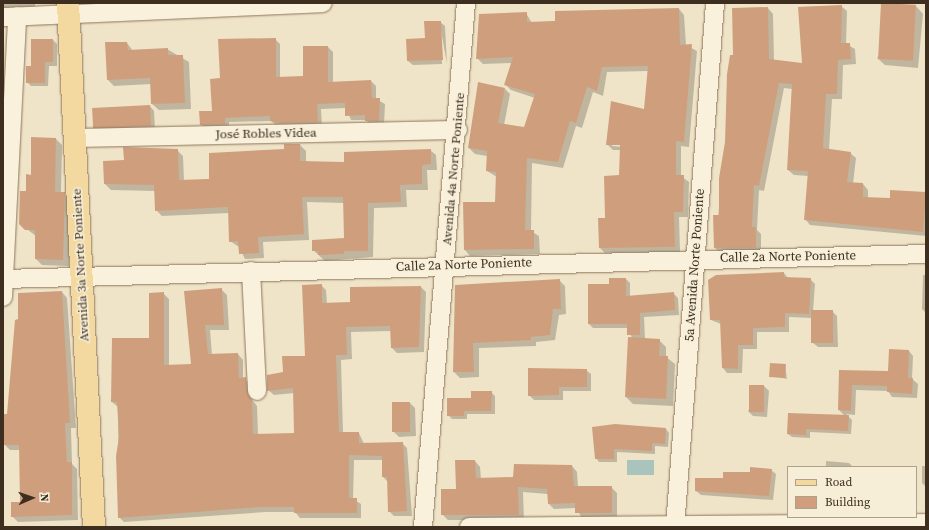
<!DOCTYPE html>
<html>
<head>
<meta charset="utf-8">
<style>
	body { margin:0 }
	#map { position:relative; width:929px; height:530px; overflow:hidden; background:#f0e4c8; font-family:"Source Serif 4",serif }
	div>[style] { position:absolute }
	.water>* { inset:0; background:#a9c4bc; transform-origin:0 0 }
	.shadow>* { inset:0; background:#0003; transform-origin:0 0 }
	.building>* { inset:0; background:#cf9f7d; transform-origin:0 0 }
	.roads { filter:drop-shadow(0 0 1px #8d765c) drop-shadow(0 0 1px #8d765c) }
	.minor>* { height:18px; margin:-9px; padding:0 9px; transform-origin:9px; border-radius:9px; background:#faf1dc }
	.major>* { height:22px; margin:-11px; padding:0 11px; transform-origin:11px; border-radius:11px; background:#f3d9a0 }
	span { translate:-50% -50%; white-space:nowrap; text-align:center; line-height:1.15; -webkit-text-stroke:3px #f7eed8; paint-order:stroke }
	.street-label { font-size:13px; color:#3d2e20 }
	.frame { position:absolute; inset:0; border:4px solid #3d2e20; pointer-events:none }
	.legend { position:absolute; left:787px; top:466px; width:130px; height:52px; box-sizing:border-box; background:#f7eed8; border:1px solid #ada18e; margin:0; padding:5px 7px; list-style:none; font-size:12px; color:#3d2e20 }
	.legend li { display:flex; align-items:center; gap:8px; height:20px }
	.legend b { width:20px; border:1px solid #ada18e }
	.north { position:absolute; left:12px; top:478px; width:40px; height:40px; -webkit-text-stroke:3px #f7eed8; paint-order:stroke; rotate:88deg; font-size:11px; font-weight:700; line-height:16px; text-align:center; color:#3d2e20 }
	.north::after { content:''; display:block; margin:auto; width:14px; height:18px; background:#3d2e20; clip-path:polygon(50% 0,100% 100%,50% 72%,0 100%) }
</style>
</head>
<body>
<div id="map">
	<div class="water">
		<i style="left:627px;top:460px;width:27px;height:15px"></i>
	</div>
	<div class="shadow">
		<i style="left:3px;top:3px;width:32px;height:7px"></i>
		<i style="clip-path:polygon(94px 3px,120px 3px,96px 5px)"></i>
		<i style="clip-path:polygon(841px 6px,847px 11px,846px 44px,855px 49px,856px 64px,843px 65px,842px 99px,832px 99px,829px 150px,850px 153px,856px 158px,853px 184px,863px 184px,868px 190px,868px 198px,891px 199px,891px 191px,926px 193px,926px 236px,810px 225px,805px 219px,809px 176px,794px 175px,788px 170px,792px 89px,784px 88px,764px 191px,759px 190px,757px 230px,761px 234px,761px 253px,720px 253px,715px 248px,734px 56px,768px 8px,773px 14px,774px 61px,803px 65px,799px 7px)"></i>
		<i style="clip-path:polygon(916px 6px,923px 14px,918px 68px,885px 65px,877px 58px)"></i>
		<i style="clip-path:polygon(evenodd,679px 9px,684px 15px,686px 45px,697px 51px,689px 147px,681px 146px,681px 176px,689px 182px,688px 217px,679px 217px,680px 252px,605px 253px,600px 248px,620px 176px,621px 150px,613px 150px,607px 144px,645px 110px,648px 71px,607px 72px,603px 96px,593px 92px,582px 128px,576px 126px,563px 168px,532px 163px,531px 231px,539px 236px,540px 254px,470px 256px,465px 250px,464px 203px,496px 203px,497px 177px,487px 171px,487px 156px,475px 154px,469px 148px,505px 89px,510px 94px,504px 125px,525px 129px,535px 98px,511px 90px,506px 85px,512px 63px,483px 64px,477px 58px,526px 13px,532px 23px,679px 9px,612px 144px,625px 145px,625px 147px,612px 146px,612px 144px)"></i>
		<i style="clip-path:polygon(440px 22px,445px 26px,447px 64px,440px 25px,442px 64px,413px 65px,408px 61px)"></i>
		<i style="clip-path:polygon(275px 39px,280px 44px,280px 77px,304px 77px,304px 47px,328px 47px,333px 52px,333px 83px,371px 81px,376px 86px,376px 99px,385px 104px,384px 125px,371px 126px,366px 120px,351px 120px,346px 108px,321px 109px,322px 127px,276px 125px,271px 121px,229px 122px,229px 129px,205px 129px,201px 124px,213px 112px,221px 79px)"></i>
		<i style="clip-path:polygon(53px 40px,57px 44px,57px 66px,49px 66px,48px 86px,31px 86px,27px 82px,32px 67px)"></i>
		<i style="clip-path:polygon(127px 43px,133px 51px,167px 49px,189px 62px,191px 109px,159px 110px,152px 104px,152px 84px,114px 86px,108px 80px)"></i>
		<i style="left:3px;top:46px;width:1px;height:36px;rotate:45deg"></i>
		<i style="clip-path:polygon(150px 106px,154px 111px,155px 130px,99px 131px,94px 127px)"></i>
		<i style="clip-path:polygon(56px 139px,62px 145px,61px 193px,71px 200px,69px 266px,42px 265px,36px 259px,36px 236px,20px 224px,32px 176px)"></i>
		<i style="clip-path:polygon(300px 145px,306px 151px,306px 162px,344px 163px,430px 150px,436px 155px,437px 170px,427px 170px,428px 190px,406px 190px,407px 207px,374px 208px,373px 257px,325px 261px,313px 250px,345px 239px,344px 203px,307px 202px,309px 240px,263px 242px,264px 258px,245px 259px,239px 247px,230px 241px,229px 213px,162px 216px,156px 210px,155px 191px,111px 190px,105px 184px,125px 161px,177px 150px,183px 156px,184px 181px,210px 179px)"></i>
		<i style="clip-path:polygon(784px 273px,788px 278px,810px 279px,815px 284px,813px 311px,832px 311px,837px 316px,838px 347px,818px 347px,813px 343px,813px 318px,789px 317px,789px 332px,757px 332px,757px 349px,743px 349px,742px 373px,727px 373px,723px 368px,721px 324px,711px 320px)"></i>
		<i style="clip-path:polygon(923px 275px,926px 275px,926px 313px,922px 309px)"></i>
		<i style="clip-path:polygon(626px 279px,630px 283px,630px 297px,674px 294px,678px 298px,679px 315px,644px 317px,645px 339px,659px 340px,666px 347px,666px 357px,675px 364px,673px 406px,633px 404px,626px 397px,632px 338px,628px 328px,593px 328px,589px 324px,610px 285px)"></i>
		<i style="clip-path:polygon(559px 280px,565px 286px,566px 314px,559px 315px,555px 340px,536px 342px,536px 346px,479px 348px,479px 377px,460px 378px,454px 372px,456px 286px)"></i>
		<i style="clip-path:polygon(321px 285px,326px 290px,327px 304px,351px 303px,421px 287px,426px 292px,424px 352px,397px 353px,392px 348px,391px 331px,351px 332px,352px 359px,341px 360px,343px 433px,359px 433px,364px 444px,402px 443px,407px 448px,412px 516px,394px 516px,389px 511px,388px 482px,383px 477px,383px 460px,354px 460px,353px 499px,361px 504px,361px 518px,300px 518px,295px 512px,266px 512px,124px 522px,119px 517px,118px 407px,112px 402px,150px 339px,163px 293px,169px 299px,169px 366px,192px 365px,185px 292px,222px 290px,227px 295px,229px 330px,210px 330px,212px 355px,238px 354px,243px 360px,243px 379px,251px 384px,251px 398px,257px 406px,258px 434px,295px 434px,294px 393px,274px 395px,268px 390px,306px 357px)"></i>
		<i style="clip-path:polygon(62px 292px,67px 298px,76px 428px,71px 428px,72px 464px,77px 469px,78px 520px,18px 522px,12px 516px,21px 503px,20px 450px,10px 450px,5px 445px,8px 415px)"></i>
		<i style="clip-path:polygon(909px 351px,913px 356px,912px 379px,918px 384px,917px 398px,892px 397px,888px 391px,856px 390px,855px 415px,846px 414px,852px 420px,851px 434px,810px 432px,810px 438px,792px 437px,788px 434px,845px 416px,839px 410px,840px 371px,889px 372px)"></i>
		<i style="clip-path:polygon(785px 365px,787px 379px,771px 376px)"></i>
		<i style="clip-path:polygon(586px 370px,591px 374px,591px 391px,563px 391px,563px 400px,534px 400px,529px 395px)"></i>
		<i style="clip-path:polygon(764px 386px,769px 391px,767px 417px,753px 416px,748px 411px)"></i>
		<i style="clip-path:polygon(491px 392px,495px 396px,495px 414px,467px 414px,467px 419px,452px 419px,448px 415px,472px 399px)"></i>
		<i style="clip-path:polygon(394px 403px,410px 403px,415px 408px,416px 436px,399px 437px,394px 432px)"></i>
		<i style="clip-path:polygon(594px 428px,666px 429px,669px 433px,668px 447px,655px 446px,655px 454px,617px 452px,617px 462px,599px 462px,596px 458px)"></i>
		<i style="clip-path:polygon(475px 461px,480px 467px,481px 479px,514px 478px,572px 466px,577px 472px,578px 487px,611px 487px,617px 493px,617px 518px,582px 518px,576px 508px,554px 509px,549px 504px,548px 494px,523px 492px,524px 520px,448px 520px,442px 514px)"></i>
		<i style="clip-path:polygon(826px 461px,849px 463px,853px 467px,826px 467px)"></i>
		<i style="clip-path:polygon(922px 466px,926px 466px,926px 487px,922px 483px)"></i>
		<i style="clip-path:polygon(771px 470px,776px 474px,773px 500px,701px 495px,696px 491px,724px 479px)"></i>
	</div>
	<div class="building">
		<i style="left:881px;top:3px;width:35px;height:56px;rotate:3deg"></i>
		<i style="clip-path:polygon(842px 5px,841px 43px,850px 43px,851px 59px,838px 60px,837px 94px,826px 94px,823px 148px,851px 152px,847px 182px,863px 183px,863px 197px,890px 198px,890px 190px,926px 192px,923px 232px,804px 220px,808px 171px,787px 170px,792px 84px,779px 83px,759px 186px,754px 185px,752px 227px,756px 227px,756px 248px,714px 248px,713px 215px,719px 215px,719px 178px,725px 142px,727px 74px,730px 55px,733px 55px,732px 8px,768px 7px,769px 59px,802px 63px,798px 7px)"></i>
		<i style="clip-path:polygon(679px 8px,680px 45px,692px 44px,684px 142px,676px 141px,676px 175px,684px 175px,683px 212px,674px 212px,675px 247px,599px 248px,598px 218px,605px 218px,604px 176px,619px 175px,620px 145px,606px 145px,611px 101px,644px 109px,648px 66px,602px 67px,597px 91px,587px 87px,576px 123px,570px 121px,558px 162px,527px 158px,525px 230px,534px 230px,534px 249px,464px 250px,463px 202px,495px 202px,496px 172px,486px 171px,487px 151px,468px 148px,478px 82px,505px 88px,498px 123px,524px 127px,535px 94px,504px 85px,513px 57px,476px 59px,479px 14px,527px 12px,527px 22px,555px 21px,555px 11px)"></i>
		<i style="clip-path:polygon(424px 21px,441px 21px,443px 60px,407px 61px,406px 39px,425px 38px)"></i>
		<i style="clip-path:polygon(276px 38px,276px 77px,303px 76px,303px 46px,328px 46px,328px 82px,371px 80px,372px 98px,380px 98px,379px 121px,365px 121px,365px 115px,345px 116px,345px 103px,317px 104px,318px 122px,283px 123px,270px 121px,270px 116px,225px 118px,225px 124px,200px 125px,199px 111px,212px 111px,210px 79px,220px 78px,218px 39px)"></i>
		<i style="clip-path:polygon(31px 39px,53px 39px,53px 62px,45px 62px,45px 83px,26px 83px,26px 66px,31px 66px)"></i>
		<i style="clip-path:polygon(105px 42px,127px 42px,128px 50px,168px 48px,168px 55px,183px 55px,185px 103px,151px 104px,150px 78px,107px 80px)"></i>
		<i style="left:150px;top:105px;width:21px;height:58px;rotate:87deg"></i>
		<i style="clip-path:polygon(31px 137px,56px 138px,55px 192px,65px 192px,63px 260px,35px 259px,35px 230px,25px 230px,19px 224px,20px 191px,26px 191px,26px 174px,31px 175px)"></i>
		<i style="clip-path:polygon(284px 144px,300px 144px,300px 161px,344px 162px,344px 152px,431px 149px,431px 164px,422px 165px,422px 184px,400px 185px,401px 202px,368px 203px,368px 251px,344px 251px,344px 254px,318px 255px,318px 251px,312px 251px,312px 240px,344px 238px,343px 197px,302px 197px,304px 234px,258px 237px,259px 253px,239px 254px,238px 241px,229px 242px,228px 207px,155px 211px,154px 185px,104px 184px,103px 161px,124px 160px,123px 147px,178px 149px,179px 180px,209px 179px,209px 153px,284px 149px)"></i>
		<i style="clip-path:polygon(784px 272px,784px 277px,811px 278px,809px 314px,785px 313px,785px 327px,753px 328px,753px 345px,738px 345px,738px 369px,722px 368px,720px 320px,710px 320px,708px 280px,716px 275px)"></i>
		<i style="clip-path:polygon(609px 278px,626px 278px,626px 296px,674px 292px,675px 310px,640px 313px,640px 335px,627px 335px,627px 324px,588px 324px,588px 284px,609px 284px)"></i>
		<i style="clip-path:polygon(560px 279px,561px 309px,553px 309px,550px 335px,531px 337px,531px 340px,473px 343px,474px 372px,453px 372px,455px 285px)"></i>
		<i style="clip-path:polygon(322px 284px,322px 303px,350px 302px,350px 287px,421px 286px,419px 347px,391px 348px,390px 326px,346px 327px,347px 355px,336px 355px,339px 432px,359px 432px,359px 443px,403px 442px,407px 511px,388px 512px,387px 477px,382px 477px,382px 456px,349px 455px,349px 498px,357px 498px,357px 513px,294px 513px,294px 507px,260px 507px,118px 518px,116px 456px,119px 437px,117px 402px,111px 402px,112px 338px,149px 338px,149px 293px,164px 292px,164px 365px,191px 364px,184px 291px,222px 288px,224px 325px,205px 325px,208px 354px,238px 353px,239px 378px,246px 377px,247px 392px,252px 400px,253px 434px,294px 433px,293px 388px,267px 391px,267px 375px,283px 372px,282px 356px,305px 356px,302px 285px)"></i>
		<i style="clip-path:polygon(62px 291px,70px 423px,65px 423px,67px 462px,72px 462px,72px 515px,11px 517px,11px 502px,20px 502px,19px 445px,4px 445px,4px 414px,7px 414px,15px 320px,18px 319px,18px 293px)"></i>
		<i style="left:811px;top:310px;width:22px;height:33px"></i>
		<i style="clip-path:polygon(628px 337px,660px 339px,659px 356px,668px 356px,666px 399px,625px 397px)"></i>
		<i style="clip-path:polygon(889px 349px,909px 350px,908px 378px,913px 378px,912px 394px,887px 392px,887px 386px,852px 385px,851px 411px,838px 410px,839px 370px,888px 371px)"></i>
		<i style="left:770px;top:363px;width:16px;height:14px;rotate:4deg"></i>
		<i style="clip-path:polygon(528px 368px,587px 369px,587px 387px,559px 387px,559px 395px,528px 396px)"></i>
		<i style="left:749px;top:385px;width:15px;height:27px"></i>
		<i style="clip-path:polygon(471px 391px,492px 391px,491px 411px,464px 411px,464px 416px,447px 416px,447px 398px,471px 398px)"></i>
		<i style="left:392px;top:402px;width:18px;height:30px"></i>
		<i style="clip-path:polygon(788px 413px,849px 415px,848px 431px,806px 429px,806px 435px,787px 434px)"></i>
		<i style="clip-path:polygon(615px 424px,666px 428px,665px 444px,652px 443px,652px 451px,614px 449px,614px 459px,595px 459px,592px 427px)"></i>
		<i style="clip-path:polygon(455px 460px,475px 460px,476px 478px,513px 477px,514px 464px,572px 465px,574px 486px,612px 486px,612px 513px,575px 513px,575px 503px,548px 504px,547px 489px,518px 487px,519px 515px,441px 515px,441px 489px,456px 489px)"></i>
		<i style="clip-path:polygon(750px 467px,772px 469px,769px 496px,695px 491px,695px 478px,723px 478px,723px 472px,750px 472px)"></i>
	</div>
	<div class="roads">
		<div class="minor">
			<i style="left:3px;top:17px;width:320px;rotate:-2.5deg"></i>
			<i style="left:74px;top:138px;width:384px;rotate:-1.2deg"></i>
			<i style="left:251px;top:271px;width:120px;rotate:87.1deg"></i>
			<i style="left:3px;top:279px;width:923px;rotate:-1.55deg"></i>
			<i style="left:3px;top:297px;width:281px;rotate:-87.1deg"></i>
			<i style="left:423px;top:527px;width:526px;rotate:-85.31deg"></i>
			<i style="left:469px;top:527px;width:457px;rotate:-0.5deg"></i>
			<i style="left:675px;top:527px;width:526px;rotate:-85.63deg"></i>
		</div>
		<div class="major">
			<i style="left:68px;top:3px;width:525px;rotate:87.16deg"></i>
		</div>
	</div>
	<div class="street-label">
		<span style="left:266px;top:134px;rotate:-1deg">José Robles Videa</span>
		<span style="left:454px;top:169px;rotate:-85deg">Avenida 4a Norte Poniente</span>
		<span style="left:788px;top:257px;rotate:-1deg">Calle 2a Norte Poniente</span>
		<span style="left:81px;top:265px;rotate:-93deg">Avenida 3a Norte Poniente</span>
		<span style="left:464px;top:265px;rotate:-2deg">Calle 2a Norte Poniente</span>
		<span style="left:695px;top:265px;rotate:-86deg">5a Avenida Norte Poniente</span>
	</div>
	<div class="frame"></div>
	<ul class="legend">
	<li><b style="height:5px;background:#f3d9a0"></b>Road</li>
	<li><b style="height:11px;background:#cf9f7d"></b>Building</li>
	</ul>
	<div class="north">N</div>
</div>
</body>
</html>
